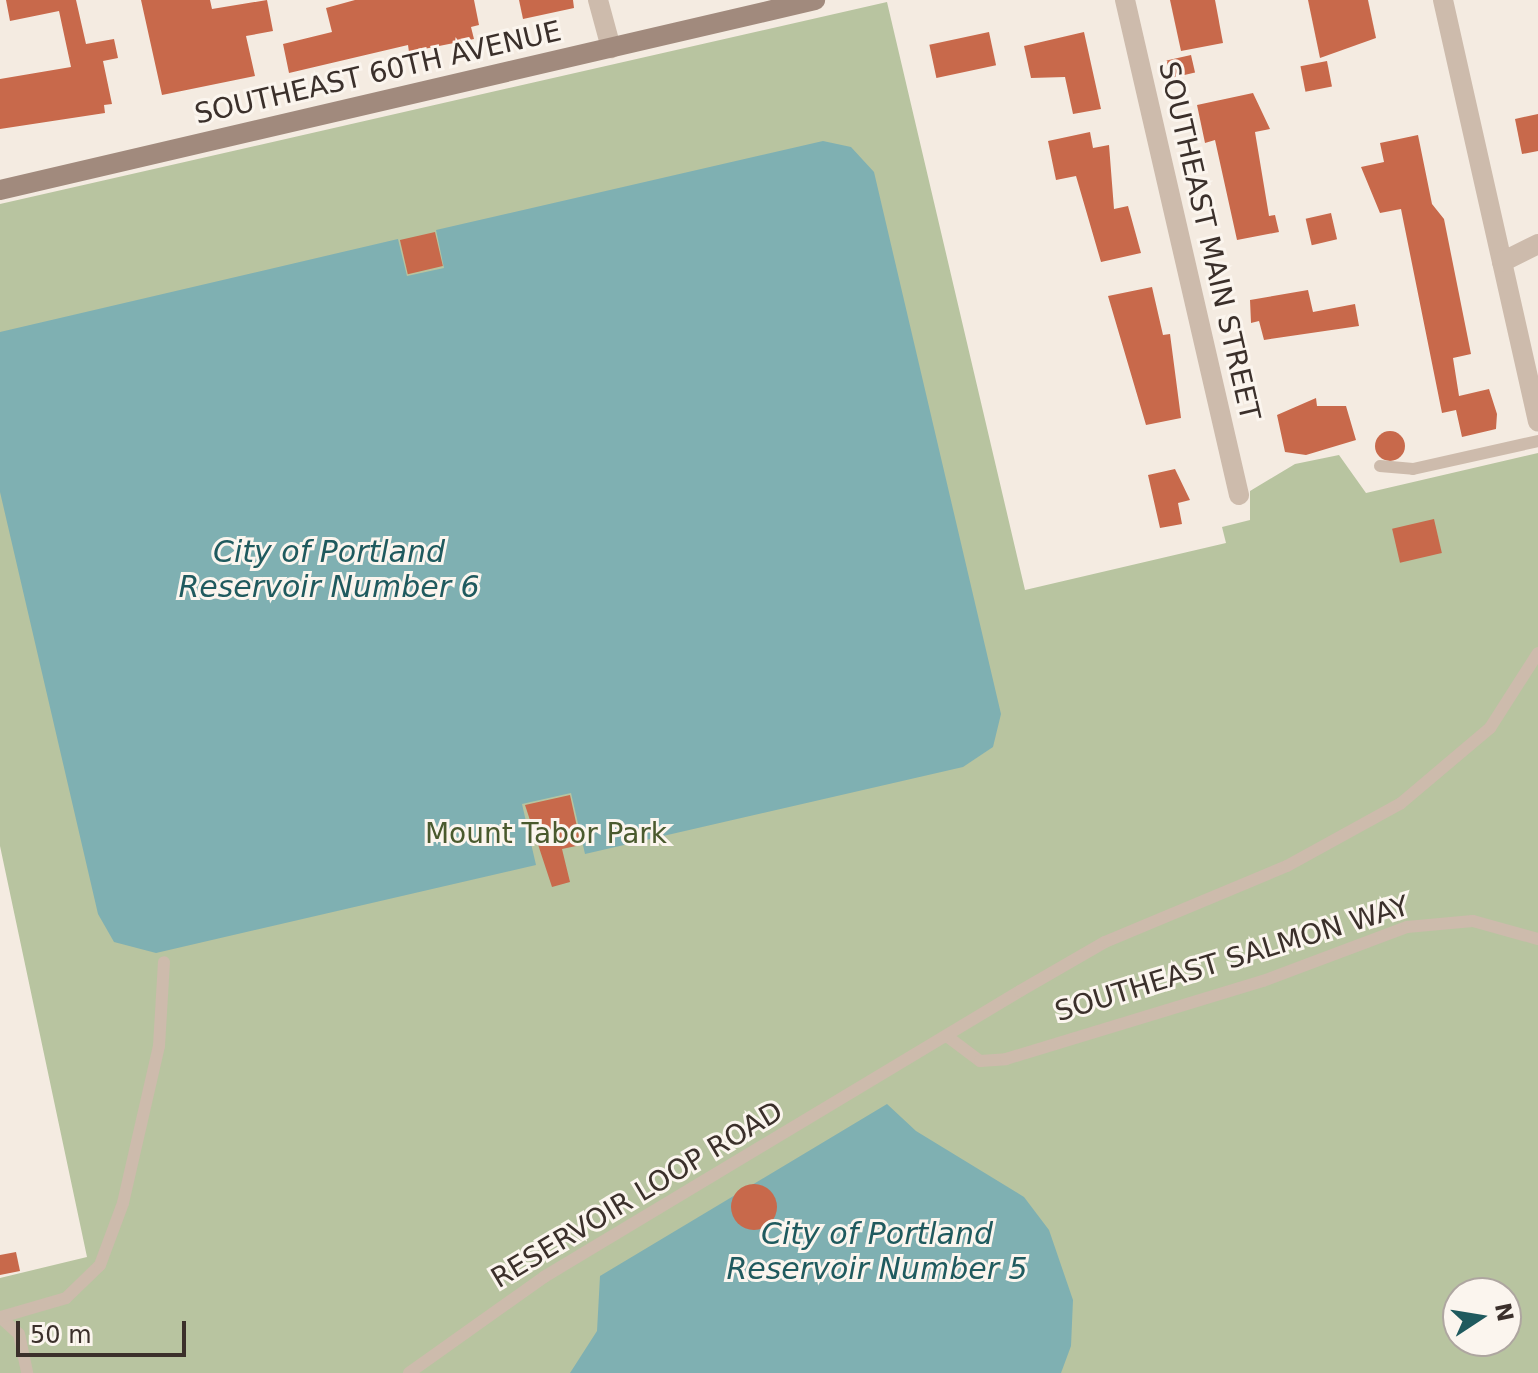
<!DOCTYPE html>
<html>
<head>
<meta charset="utf-8">
<style>
	body { margin:0 }
	#map { position:relative; width:1538px; height:1373px; overflow:hidden; background:#f4ebe1; font-family:"DejaVu Sans",sans-serif }
	div>[style] { position:absolute }
	.green>* { inset:0; background:#b8c4a0 }
	.water>* { inset:0; background:#7fb0b2 }
	.building>* { inset:0; background:#c8694b; transform-origin:0 0 }
	.round { border-radius:50% }
	.lane>* { height:12px; margin:-6px; padding:0 6px; transform-origin:6px; border-radius:6px; background:#cdbbac }
	.street>* { height:20px; margin:-10px; padding:0 10px; transform-origin:10px; border-radius:10px; background:#cdbbac }
	.secondary>* { height:20px; margin:-10px; padding:0 10px; transform-origin:10px; border-radius:10px; background:#a18a7d }
	span { translate:-50% -50%; white-space:nowrap; text-align:center; line-height:1.15; -webkit-text-stroke:6px #fbf5ee; paint-order:stroke }
	.street-label { font-size:28px; color:#3b302b }
	.park-label { font-size:28px; color:#4a5a2e }
	.water-label { font-size:30px; color:#1f5a5e; font-style:italic }
	.north { position:absolute; left:1442px; top:1277px; width:80px; height:80px; box-sizing:border-box; background:#fbf5ee; border:2px solid #aea6a0; border-radius:50%; rotate:78deg; font-size:22px; font-weight:700; line-height:32px; text-align:center; color:#3b302b }
	.north::after { content:''; display:block; margin:auto; width:28px; height:36px; background:#1f5a5e; clip-path:polygon(50% 0,100% 100%,50% 72%,0 100%) }
	.scale { position:absolute; left:16px; top:1321px; width:170px; height:36px; box-sizing:border-box; border:4px solid #3b302b; border-top:0; padding-left:10px; font-size:24px; line-height:28px; white-space:nowrap; color:#3b302b; -webkit-text-stroke:6px #fbf5ee; paint-order:stroke }
</style>
</head>
<body>
<div id="map">
	<div class="green">
		<i style="clip-path:polygon(evenodd,887px 2px,1025px 590px,1226px 543px,1222px 527px,1250px 520px,1250px 491px,1295px 464px,1339px 455px,1366px 493px,1538px 453px,1538px 1373px,0 1373px,0 1278px,87px 1257px,0 846px,0 204px,887px 2px,1458px 1293px,1506px 1293px,1506px 1341px,1458px 1341px,1458px 1293px)"></i>
	</div>
	<div class="water">
		<i style="clip-path:polygon(823px 141px,851px 147px,874px 172px,1001px 714px,993px 747px,963px 767px,585px 854px,571px 793px,522px 804px,536px 865px,156px 953px,114px 942px,98px 914px,0 492px,0 332px,398px 239px,407px 276px,444px 268px,436px 230px)"></i>
		<i style="clip-path:polygon(887px 1104px,916px 1131px,1024px 1197px,1049px 1230px,1073px 1300px,1071px 1346px,1061px 1373px,570px 1373px,597px 1331px,600px 1276px)"></i>
	</div>
	<div class="building">
		<i style="clip-path:polygon(6px 0,76px 0,86px 44px,114px 39px,118px 58px,103px 61px,112px 104px,104px 105px,105px 113px,0 129px,0 79px,71px 67px,59px 11px,10px 21px)"></i>
		<i style="clip-path:polygon(141px 0,210px 0,212px 9px,267px 0,273px 31px,246px 36px,255px 76px,162px 95px)"></i>
		<i style="clip-path:polygon(355px 0,474px 0,479px 25px,471px 27px,474px 39px,409px 52px,408px 45px,289px 73px,283px 44px,332px 32px,326px 8px)"></i>
		<i style="clip-path:polygon(519px 0,573px 0,574px 8px,523px 19px)"></i>
		<i style="clip-path:polygon(1170px 0,1215px 0,1223px 43px,1181px 51px)"></i>
		<i style="clip-path:polygon(1308px 0,1368px 0,1376px 38px,1320px 58px)"></i>
		<i style="left:989px;top:32px;width:34px;height:61px;rotate:78deg"></i>
		<i style="clip-path:polygon(1084px 32px,1101px 109px,1073px 114px,1065px 77px,1031px 78px,1024px 46px)"></i>
		<i style="left:1191px;top:55px;width:18px;height:25px;rotate:77deg"></i>
		<i style="left:1327px;top:61px;width:26px;height:27px;rotate:79deg"></i>
		<i style="clip-path:polygon(1253px 93px,1270px 129px,1255px 132px,1269px 216px,1275px 215px,1279px 232px,1237px 240px,1215px 140px,1205px 143px,1197px 105px)"></i>
		<i style="clip-path:polygon(1538px 114px,1538px 151px,1522px 154px,1515px 119px)"></i>
		<i style="clip-path:polygon(1090px 132px,1093px 148px,1109px 145px,1114px 209px,1128px 206px,1141px 253px,1101px 262px,1076px 176px,1056px 180px,1048px 141px)"></i>
		<i style="clip-path:polygon(1418px 135px,1432px 204px,1444px 219px,1471px 354px,1453px 358px,1459px 396px,1489px 389px,1497px 414px,1496px 429px,1462px 437px,1456px 410px,1442px 413px,1401px 209px,1380px 213px,1361px 167px,1384px 162px,1380px 143px)"></i>
		<i style="left:1331px;top:213px;width:27px;height:26px;rotate:77deg"></i>
		<i style="left:435px;top:232px;width:35px;height:36px;rotate:77deg"></i>
		<i style="clip-path:polygon(1152px 287px,1163px 335px,1170px 334px,1181px 418px,1146px 425px,1108px 296px)"></i>
		<i style="clip-path:polygon(1308px 290px,1313px 312px,1355px 304px,1359px 326px,1264px 340px,1259px 321px,1251px 323px,1250px 300px)"></i>
		<i style="clip-path:polygon(1316px 398px,1317px 406px,1346px 406px,1356px 440px,1306px 455px,1285px 452px,1277px 415px)"></i>
		<i class="round" style="left:1375px;top:431px;width:30px;height:30px"></i>
		<i style="clip-path:polygon(1175px 469px,1190px 500px,1178px 503px,1182px 524px,1160px 528px,1148px 475px)"></i>
		<i style="left:1434px;top:519px;width:35px;height:43px;rotate:77deg"></i>
		<i style="clip-path:polygon(570px 795px,581px 845px,562px 849px,570px 882px,552px 887px,525px 805px)"></i>
		<i class="round" style="left:731px;top:1184px;width:46px;height:46px"></i>
		<i style="clip-path:polygon(16px 1252px,20px 1271px,0 1275px,0 1255px)"></i>
	</div>
	<div class="lane">
		<i style="left:1380px;top:466px;width:33px;rotate:5deg"></i>
		<i style="left:1413px;top:469px;width:128px;rotate:-12.6deg"></i>
		<i style="left:948px;top:1037px;width:40px;rotate:37deg"></i>
		<i style="left:980px;top:1061px;width:26px;rotate:-4deg"></i>
		<i style="left:1006px;top:1059px;width:269px;rotate:-16.9deg"></i>
		<i style="left:1263px;top:981px;width:154px;rotate:-20.6deg"></i>
		<i style="left:1407px;top:927px;width:66px;rotate:-5.2deg"></i>
		<i style="left:1473px;top:921px;width:67px;rotate:15.5deg"></i>
		<i style="left:0;top:1317px;width:25px;rotate:42deg"></i>
		<i style="left:19px;top:1334px;width:40px;rotate:78deg"></i>
		<i style="left:1px;top:1317px;width:68px;rotate:-16.3deg"></i>
		<i style="left:66px;top:1298px;width:47px;rotate:-44.1deg"></i>
		<i style="left:100px;top:1265px;width:66px;rotate:-69.6deg"></i>
		<i style="left:123px;top:1203px;width:161px;rotate:-77.1deg"></i>
		<i style="left:159px;top:1046px;width:84px;rotate:-86.6deg"></i>
		<i style="left:409px;top:1373px;width:166px;rotate:-35.4deg"></i>
		<i style="left:544px;top:1277px;width:555px;rotate:-31deg"></i>
		<i style="left:1020px;top:991px;width:98px;rotate:-30deg"></i>
		<i style="left:1105px;top:942px;width:197px;rotate:-22.7deg"></i>
		<i style="left:1287px;top:866px;width:129px;rotate:-28.8deg"></i>
		<i style="left:1400px;top:804px;width:118px;rotate:-40.2deg"></i>
		<i style="left:1490px;top:728px;width:89px;rotate:-57.4deg"></i>
	</div>
	<div class="street">
		<i style="left:598px;top:0;width:50px;rotate:74.8deg"></i>
		<i style="left:1125px;top:0;width:508px;rotate:77.03deg"></i>
		<i style="left:1443px;top:0;width:432px;rotate:77.3deg"></i>
		<i style="left:1502px;top:262px;width:40px;rotate:-26.6deg"></i>
	</div>
	<div class="secondary">
		<i style="left:0;top:190px;width:837px;rotate:-13.12deg"></i>
	</div>
	<div class="street-label">
		<span style="left:378px;top:73px;rotate:-13deg">SOUTHEAST 60TH AVENUE</span>
		<span style="left:1209px;top:241px;rotate:77deg">SOUTHEAST MAIN STREET</span>
		<span style="left:1232px;top:959px;rotate:-17deg">SOUTHEAST SALMON WAY</span>
		<span style="left:637px;top:1195px;rotate:-31deg">RESERVOIR LOOP ROAD</span>
	</div>
	<div class="park-label">
		<span style="left:546px;top:834px">Mount Tabor Park</span>
	</div>
	<div class="water-label">
		<span style="left:329px;top:569px">City of Portland<br>Reservoir Number 6</span>
		<span style="left:877px;top:1251px">City of Portland<br>Reservoir Number 5</span>
	</div>
	<div class="north">N</div>
	<div class="scale">50 m</div>
</div>
</body>
</html>
